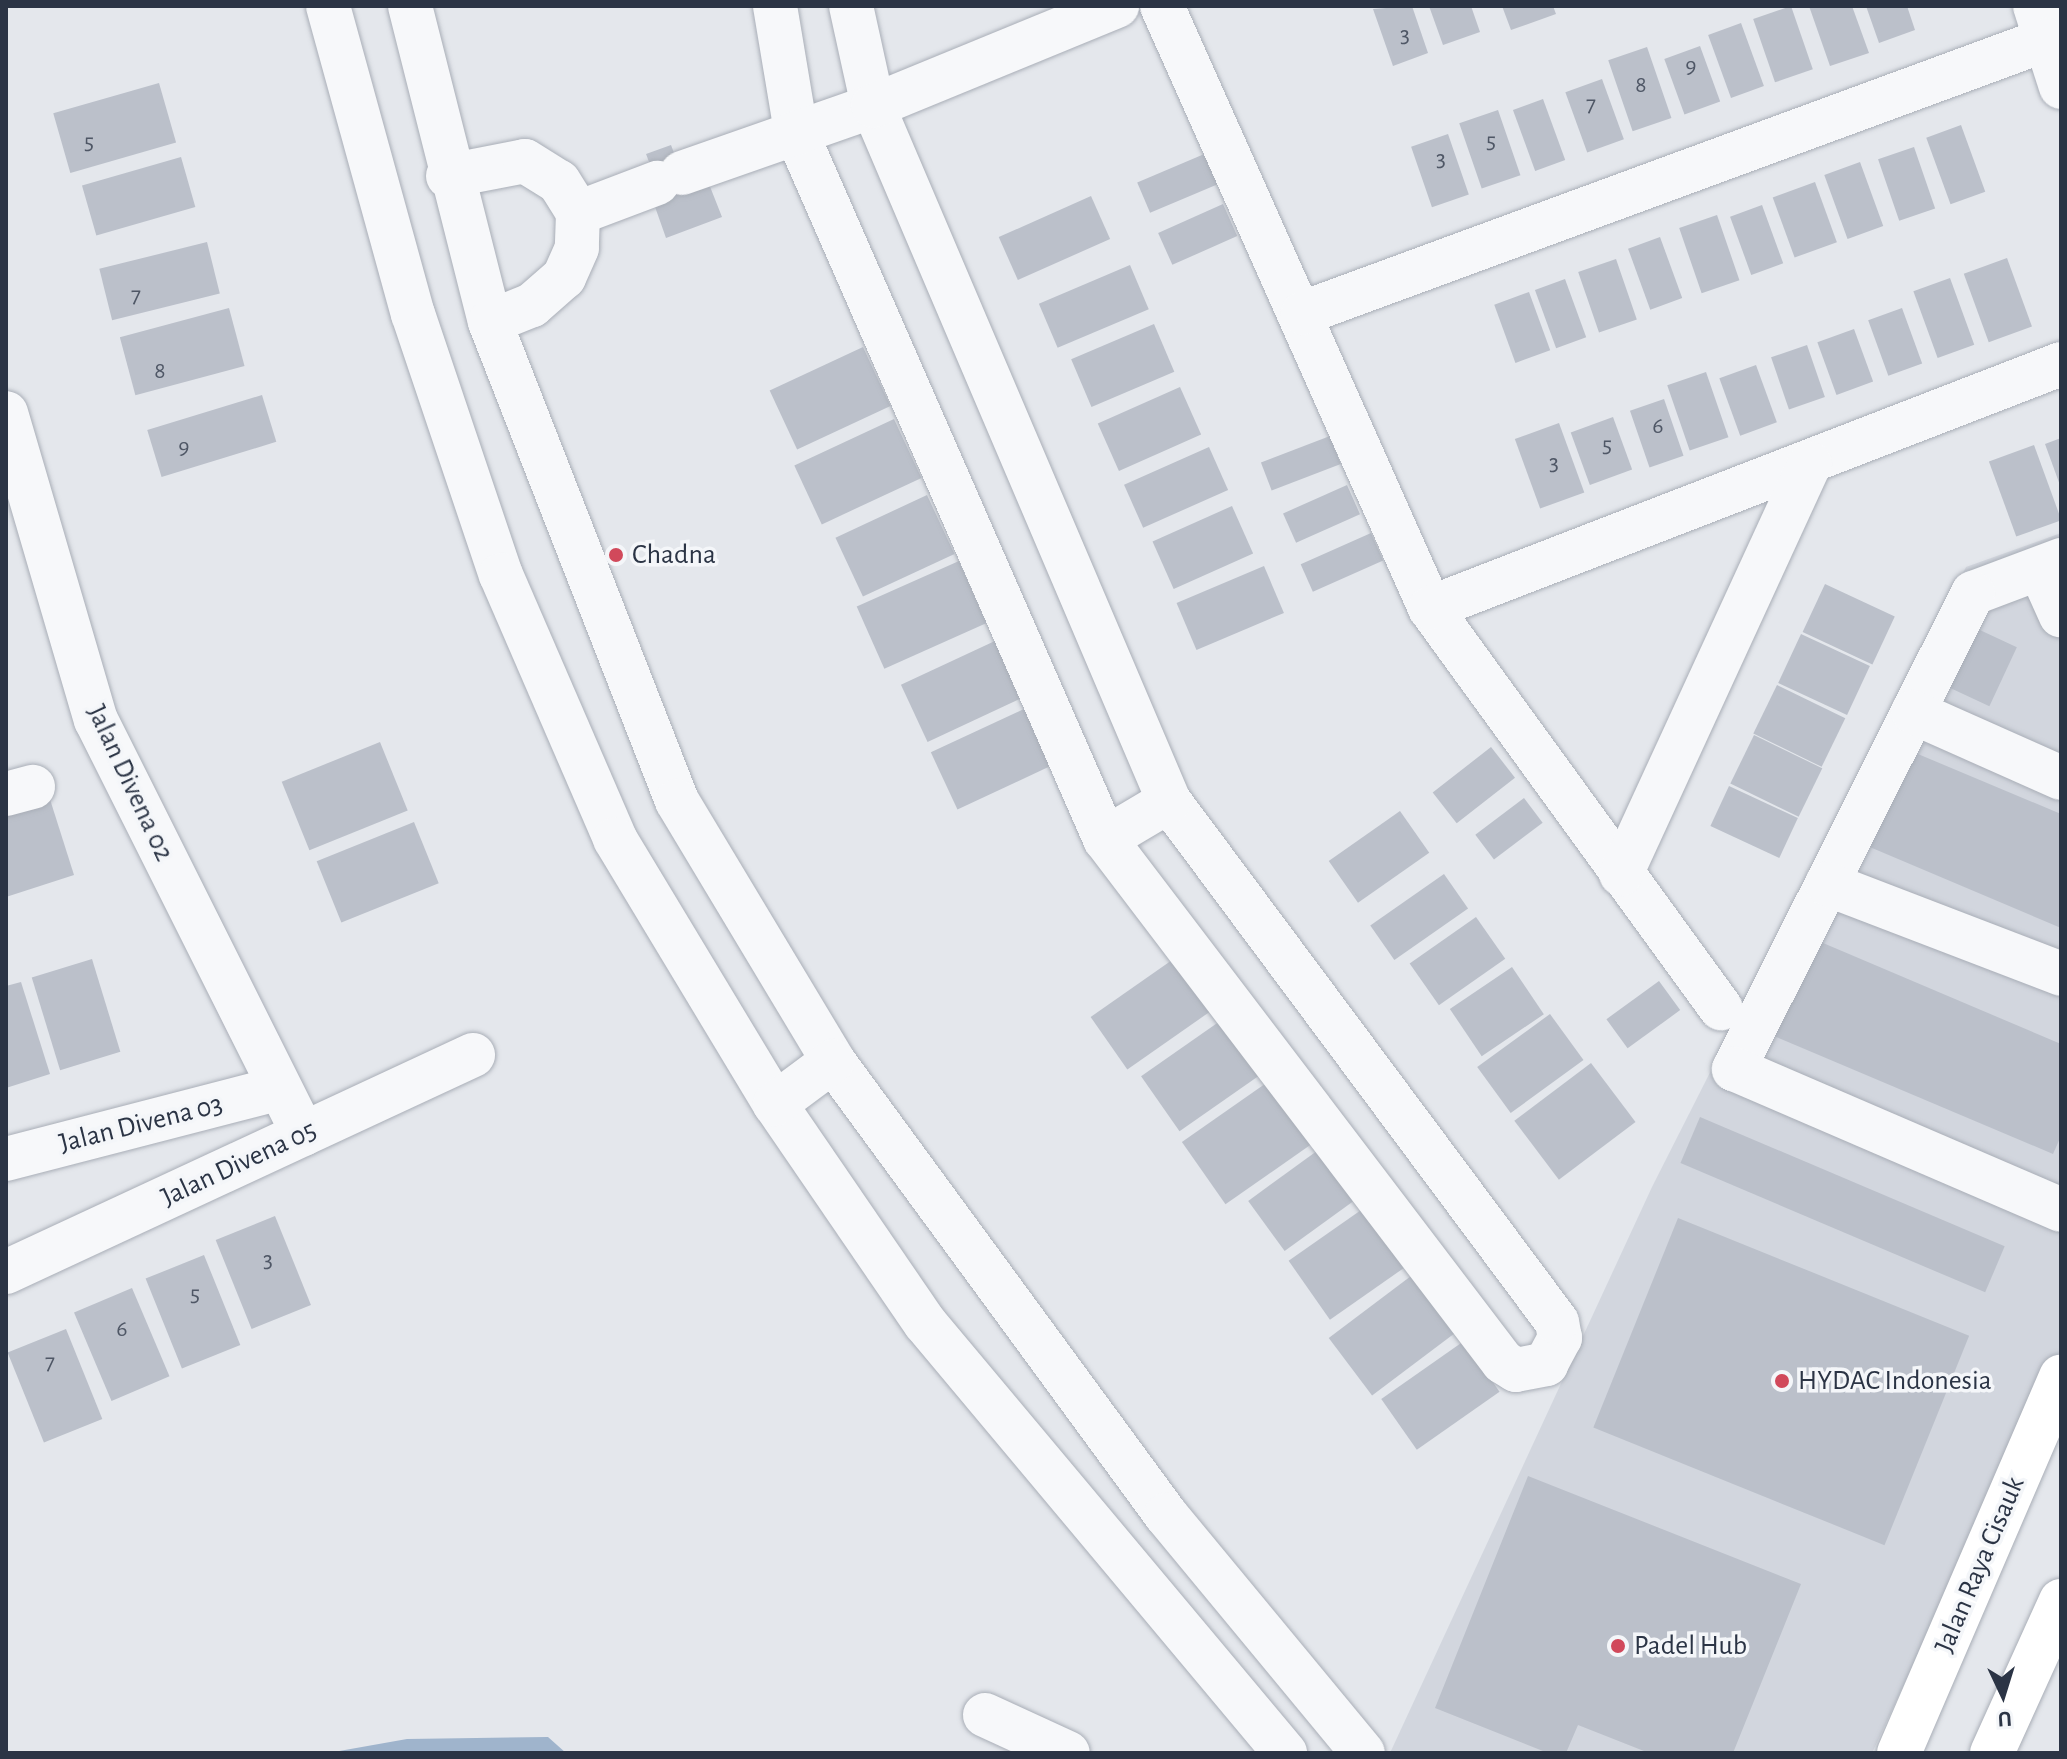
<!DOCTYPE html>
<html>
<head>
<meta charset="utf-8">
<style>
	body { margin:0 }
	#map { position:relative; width:2067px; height:1759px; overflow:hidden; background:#e4e7ec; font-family:"Alegreya Sans",sans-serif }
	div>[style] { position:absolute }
	.built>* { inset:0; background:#d2d6de }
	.water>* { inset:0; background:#9fb4cc }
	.building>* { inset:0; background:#bbc0ca; transform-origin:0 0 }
	.roads { filter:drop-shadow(0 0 2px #a9aeb7) drop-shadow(0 0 2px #a9aeb7) }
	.minor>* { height:44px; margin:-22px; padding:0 22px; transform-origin:22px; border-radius:22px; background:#f7f8fa }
	.major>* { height:44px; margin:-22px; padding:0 22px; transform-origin:22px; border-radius:22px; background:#fff }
	.dots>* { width:22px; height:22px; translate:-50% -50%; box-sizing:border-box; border:4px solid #f4f6f9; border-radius:50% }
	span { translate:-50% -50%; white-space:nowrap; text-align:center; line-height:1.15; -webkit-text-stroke:7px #f4f6f9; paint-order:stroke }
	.number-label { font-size:24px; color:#4f5766 }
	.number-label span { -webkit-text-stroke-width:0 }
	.poi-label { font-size:28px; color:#2b3445 }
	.left { translate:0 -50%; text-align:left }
	.street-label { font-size:28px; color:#2b3445 }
	.frame { position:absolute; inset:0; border:8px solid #2b3445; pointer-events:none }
	.north { position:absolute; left:1963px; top:1655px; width:80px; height:80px; -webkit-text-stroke:6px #f4f6f9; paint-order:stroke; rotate:176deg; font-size:22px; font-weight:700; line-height:32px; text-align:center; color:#2b3445 }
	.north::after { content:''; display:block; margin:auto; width:28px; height:36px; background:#2b3445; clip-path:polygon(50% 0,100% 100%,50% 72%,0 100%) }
</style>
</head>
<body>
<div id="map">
	<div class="built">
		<i style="clip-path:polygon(2061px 533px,2061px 1348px,1872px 1753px,1390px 1753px,1652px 1187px,1966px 567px)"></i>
	</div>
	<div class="water">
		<i style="clip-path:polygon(548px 1737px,566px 1753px,328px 1753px,407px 1739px)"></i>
	</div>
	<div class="building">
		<i style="clip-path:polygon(1412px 6px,1428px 53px,1393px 66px,1373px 9px)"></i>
		<i style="clip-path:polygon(1429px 6px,1471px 6px,1480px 32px,1443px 45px)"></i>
		<i style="clip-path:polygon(1502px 6px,1553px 6px,1556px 14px,1511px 30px)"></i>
		<i style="left:1791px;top:6px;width:67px;height:40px;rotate:71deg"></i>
		<i style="clip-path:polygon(1809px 6px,1852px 6px,1869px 53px,1830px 66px)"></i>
		<i style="clip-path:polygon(1866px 6px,1907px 6px,1915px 30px,1879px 43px)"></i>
		<i style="left:1741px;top:23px;width:67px;height:35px;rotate:70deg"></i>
		<i style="left:1700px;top:46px;width:59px;height:38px;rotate:70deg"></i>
		<i style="left:1647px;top:47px;width:75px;height:41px;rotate:71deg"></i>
		<i style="left:1602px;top:79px;width:64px;height:39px;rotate:70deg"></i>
		<i style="left:159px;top:83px;width:62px;height:110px;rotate:74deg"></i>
		<i style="left:1543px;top:99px;width:65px;height:32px;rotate:70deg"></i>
		<i style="left:1498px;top:110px;width:69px;height:41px;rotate:71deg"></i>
		<i style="left:1961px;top:125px;width:71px;height:37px;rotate:70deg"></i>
		<i style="left:1448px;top:134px;width:64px;height:39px;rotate:71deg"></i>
		<i style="clip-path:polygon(671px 145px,689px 192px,709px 184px,722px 217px,666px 238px,654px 204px,664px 201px,646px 154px)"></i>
		<i style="left:1914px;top:147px;width:65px;height:38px;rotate:71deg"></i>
		<i style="left:1209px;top:152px;width:33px;height:78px;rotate:67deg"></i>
		<i style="left:181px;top:157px;width:52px;height:103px;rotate:74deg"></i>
		<i style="left:1860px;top:162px;width:68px;height:38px;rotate:70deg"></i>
		<i style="left:1815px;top:182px;width:64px;height:45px;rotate:70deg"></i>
		<i style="left:1091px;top:196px;width:47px;height:101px;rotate:66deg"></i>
		<i style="left:1223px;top:204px;width:35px;height:71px;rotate:66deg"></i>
		<i style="left:1762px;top:205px;width:62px;height:34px;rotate:70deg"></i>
		<i style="left:1717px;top:215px;width:69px;height:40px;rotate:71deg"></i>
		<i style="left:1660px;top:237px;width:65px;height:34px;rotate:70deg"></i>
		<i style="left:207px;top:242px;width:53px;height:111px;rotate:76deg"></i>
		<i style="left:2007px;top:258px;width:73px;height:46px;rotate:70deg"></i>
		<i style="left:1616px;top:259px;width:64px;height:40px;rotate:71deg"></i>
		<i style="left:1130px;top:265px;width:48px;height:99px;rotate:67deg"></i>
		<i style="left:1950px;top:278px;width:71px;height:39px;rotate:70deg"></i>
		<i style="left:1565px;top:279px;width:62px;height:32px;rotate:70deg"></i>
		<i style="left:1529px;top:292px;width:62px;height:37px;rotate:70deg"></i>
		<i style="left:229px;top:308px;width:60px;height:113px;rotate:75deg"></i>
		<i style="left:1902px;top:308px;width:59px;height:36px;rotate:70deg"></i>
		<i style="left:1154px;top:324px;width:52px;height:90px;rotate:67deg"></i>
		<i style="left:1854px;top:329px;width:56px;height:39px;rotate:70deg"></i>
		<i style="left:1807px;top:345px;width:55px;height:38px;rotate:71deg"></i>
		<i style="left:863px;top:347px;width:65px;height:103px;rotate:65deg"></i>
		<i style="left:1756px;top:365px;width:61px;height:39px;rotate:70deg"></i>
		<i style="left:1706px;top:372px;width:69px;height:41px;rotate:71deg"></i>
		<i style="left:1180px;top:387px;width:52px;height:90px;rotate:66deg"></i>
		<i style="left:262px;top:395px;width:49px;height:120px;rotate:73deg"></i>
		<i style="left:1664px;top:399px;width:60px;height:36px;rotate:71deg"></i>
		<i style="left:1613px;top:417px;width:56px;height:45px;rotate:70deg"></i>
		<i style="left:894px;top:419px;width:65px;height:110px;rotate:65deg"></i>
		<i style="left:1559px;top:423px;width:74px;height:47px;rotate:70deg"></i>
		<i style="left:1330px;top:436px;width:30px;height:74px;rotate:69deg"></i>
		<i style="clip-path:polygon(2061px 438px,2061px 488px,2045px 444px)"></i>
		<i style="left:2034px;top:445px;width:80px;height:48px;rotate:70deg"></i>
		<i style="left:1209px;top:447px;width:47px;height:93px;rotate:66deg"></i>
		<i style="left:1347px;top:485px;width:32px;height:70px;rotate:66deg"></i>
		<i style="left:927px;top:495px;width:65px;height:101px;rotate:65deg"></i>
		<i style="left:1232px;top:506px;width:52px;height:87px;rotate:66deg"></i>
		<i style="left:1371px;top:533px;width:30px;height:77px;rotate:66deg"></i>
		<i style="left:959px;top:561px;width:68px;height:112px;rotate:66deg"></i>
		<i style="left:1264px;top:566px;width:51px;height:95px;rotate:67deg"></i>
		<i style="left:1825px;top:584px;width:77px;height:53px;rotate:25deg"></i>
		<i style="left:1967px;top:624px;width:55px;height:65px;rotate:25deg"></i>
		<i style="left:1801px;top:634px;width:76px;height:54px;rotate:25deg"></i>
		<i style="left:997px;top:640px;width:63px;height:106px;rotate:65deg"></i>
		<i style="left:1777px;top:685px;width:76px;height:54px;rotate:26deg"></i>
		<i style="left:1026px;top:708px;width:63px;height:105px;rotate:65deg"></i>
		<i style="left:1754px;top:735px;width:76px;height:54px;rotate:26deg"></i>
		<i style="left:380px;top:742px;width:74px;height:106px;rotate:68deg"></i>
		<i style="left:1491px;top:747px;width:39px;height:74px;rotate:52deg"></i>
		<i style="clip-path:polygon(1906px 749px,2061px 814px,2061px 928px,1865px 845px)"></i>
		<i style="left:1729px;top:786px;width:76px;height:44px;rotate:25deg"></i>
		<i style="clip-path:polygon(48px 793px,74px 875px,6px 897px,6px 806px)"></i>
		<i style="left:1524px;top:798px;width:31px;height:61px;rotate:53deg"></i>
		<i style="left:1400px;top:811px;width:51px;height:87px;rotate:55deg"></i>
		<i style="left:414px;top:822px;width:66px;height:105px;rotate:68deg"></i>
		<i style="left:1444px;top:874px;width:42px;height:90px;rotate:55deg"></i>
		<i style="left:1476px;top:917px;width:51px;height:81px;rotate:55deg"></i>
		<i style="clip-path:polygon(1816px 940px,2061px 1044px,2061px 1136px,2053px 1154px,1774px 1036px)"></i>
		<i style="left:1175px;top:958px;width:64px;height:103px;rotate:55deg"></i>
		<i style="left:92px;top:959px;width:97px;height:63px;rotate:73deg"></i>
		<i style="left:1512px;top:967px;width:57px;height:75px;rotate:56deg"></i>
		<i style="left:1659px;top:981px;width:36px;height:65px;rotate:54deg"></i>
		<i style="clip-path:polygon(21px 982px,50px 1074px,6px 1088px,6px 986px)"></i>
		<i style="left:1550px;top:1014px;width:57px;height:90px;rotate:54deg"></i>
		<i style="left:1223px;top:1019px;width:67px;height:100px;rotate:55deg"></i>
		<i style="left:1591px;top:1063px;width:74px;height:96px;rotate:53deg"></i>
		<i style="left:1272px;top:1079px;width:76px;height:110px;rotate:55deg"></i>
		<i style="left:1700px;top:1117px;width:331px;height:50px;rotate:23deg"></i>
		<i style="left:1321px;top:1148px;width:62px;height:90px;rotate:54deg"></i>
		<i style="left:1364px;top:1208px;width:72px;height:92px;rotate:55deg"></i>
		<i style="left:275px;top:1216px;width:96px;height:64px;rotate:68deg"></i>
		<i style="left:1678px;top:1218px;width:314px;height:226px;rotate:22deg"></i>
		<i style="left:204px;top:1255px;width:97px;height:63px;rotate:68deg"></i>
		<i style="left:1415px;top:1273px;width:72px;height:108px;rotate:53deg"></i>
		<i style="left:132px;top:1288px;width:96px;height:63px;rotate:67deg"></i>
		<i style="left:66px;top:1329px;width:97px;height:63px;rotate:68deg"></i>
		<i style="left:1464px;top:1341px;width:62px;height:101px;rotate:55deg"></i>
		<i style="clip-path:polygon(1528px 1476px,1801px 1584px,1733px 1753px,1649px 1753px,1578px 1725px,1566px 1753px,1548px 1753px,1435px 1708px)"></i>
	</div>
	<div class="roads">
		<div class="minor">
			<i style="left:328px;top:6px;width:320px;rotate:74.6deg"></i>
			<i style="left:413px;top:314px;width:275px;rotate:71.4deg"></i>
			<i style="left:501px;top:575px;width:288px;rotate:66.6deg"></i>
			<i style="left:615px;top:839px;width:310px;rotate:58.9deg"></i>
			<i style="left:775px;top:1104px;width:265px;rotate:55.6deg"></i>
			<i style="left:925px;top:1323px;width:561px;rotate:50.06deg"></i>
			<i style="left:410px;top:6px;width:326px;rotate:75.8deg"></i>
			<i style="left:490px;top:322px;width:514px;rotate:68.67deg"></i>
			<i style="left:677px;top:801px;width:303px;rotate:59deg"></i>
			<i style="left:833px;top:1061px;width:563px;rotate:53.74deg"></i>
			<i style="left:1166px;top:1515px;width:309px;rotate:50.4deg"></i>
			<i style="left:775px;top:6px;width:128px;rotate:80.5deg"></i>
			<i style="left:796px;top:132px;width:772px;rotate:66.39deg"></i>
			<i style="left:1105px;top:839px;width:657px;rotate:52.73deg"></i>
			<i style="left:1503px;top:1362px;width:15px;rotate:32deg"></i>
			<i style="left:1516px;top:1370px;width:31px;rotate:-11deg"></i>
			<i style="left:1546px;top:1364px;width:30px;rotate:-62deg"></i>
			<i style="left:1560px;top:1338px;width:16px;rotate:-101deg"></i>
			<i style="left:1557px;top:1322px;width:650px;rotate:-126.68deg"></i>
			<i style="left:1169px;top:801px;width:755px;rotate:-113.07deg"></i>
			<i style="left:873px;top:106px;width:102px;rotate:-102.4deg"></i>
			<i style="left:1162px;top:6px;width:659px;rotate:66deg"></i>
			<i style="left:1430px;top:608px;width:495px;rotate:54deg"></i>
			<i style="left:2035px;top:6px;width:85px;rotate:72.2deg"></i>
			<i style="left:682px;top:173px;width:202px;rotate:-19.3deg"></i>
			<i style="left:873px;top:106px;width:264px;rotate:-22.3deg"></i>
			<i style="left:448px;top:176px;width:78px;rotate:-11deg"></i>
			<i style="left:525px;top:161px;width:40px;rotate:32deg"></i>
			<i style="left:559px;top:182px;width:36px;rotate:58deg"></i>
			<i style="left:578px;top:213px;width:35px;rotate:92deg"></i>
			<i style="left:577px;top:248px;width:32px;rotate:114deg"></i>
			<i style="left:564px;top:277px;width:43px;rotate:138.8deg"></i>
			<i style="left:532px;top:305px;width:45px;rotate:158deg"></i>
			<i style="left:578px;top:213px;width:85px;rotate:-20.8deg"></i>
			<i style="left:1303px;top:313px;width:791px;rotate:-20.2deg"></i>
			<i style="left:6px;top:413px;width:320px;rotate:73.7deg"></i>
			<i style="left:96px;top:720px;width:463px;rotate:63.4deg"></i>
			<i style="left:2061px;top:560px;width:94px;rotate:159.4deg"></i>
			<i style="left:1973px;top:593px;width:533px;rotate:116.66deg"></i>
			<i style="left:1734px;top:1069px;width:356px;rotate:23.3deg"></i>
			<i style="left:2040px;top:569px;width:51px;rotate:65.9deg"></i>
			<i style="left:1430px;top:608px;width:677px;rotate:-21.14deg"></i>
			<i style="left:1913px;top:712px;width:162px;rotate:24deg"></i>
			<i style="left:6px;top:794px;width:28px;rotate:-15deg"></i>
			<i style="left:1105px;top:839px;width:74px;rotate:-30.7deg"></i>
			<i style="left:1621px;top:874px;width:452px;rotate:-65.3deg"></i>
			<i style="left:1827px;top:884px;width:251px;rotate:21deg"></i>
			<i style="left:775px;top:1104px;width:72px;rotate:-36.6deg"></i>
			<i style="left:6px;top:1159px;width:280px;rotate:-14.5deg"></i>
			<i style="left:6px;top:1272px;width:515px;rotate:-24.92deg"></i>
			<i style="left:985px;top:1715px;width:91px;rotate:24.6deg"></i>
		</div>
		<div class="major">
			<i style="left:1899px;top:1753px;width:410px;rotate:-66.7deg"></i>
			<i style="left:1992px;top:1753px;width:167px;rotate:-65.6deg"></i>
		</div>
	</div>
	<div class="dots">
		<i style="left:616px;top:555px;background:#d1495b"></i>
		<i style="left:1782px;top:1381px;background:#d1495b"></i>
		<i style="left:1618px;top:1646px;background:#d1495b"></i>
	</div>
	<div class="number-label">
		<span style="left:1405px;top:36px">3</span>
		<span style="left:1691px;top:67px">9</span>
		<span style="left:1641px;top:86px">8</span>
		<span style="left:1591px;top:105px">7</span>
		<span style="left:1491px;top:142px">5</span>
		<span style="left:89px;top:143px">5</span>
		<span style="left:1441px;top:160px">3</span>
		<span style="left:136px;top:296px">7</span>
		<span style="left:160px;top:372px">8</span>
		<span style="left:1658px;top:427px">6</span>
		<span style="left:1607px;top:446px">5</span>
		<span style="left:184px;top:448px">9</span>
		<span style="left:1554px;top:464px">3</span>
		<span style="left:268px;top:1261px">3</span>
		<span style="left:195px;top:1295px">5</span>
		<span style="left:122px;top:1330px">6</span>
		<span style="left:50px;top:1363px">7</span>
	</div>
	<div class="poi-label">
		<span class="left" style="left:632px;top:555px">Chadna</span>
		<span class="left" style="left:1798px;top:1381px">HYDAC Indonesia</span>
		<span class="left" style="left:1634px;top:1646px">Padel Hub</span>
	</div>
	<div class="street-label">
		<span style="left:130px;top:783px;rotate:65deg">Jalan Divena 02</span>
		<span style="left:141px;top:1124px;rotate:-14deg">Jalan Divena 03</span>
		<span style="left:239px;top:1164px;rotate:-25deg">Jalan Divena 05</span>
		<span style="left:1980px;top:1565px;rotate:-67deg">Jalan Raya Cisauk</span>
	</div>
	<div class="frame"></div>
	<div class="north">U</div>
</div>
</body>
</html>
